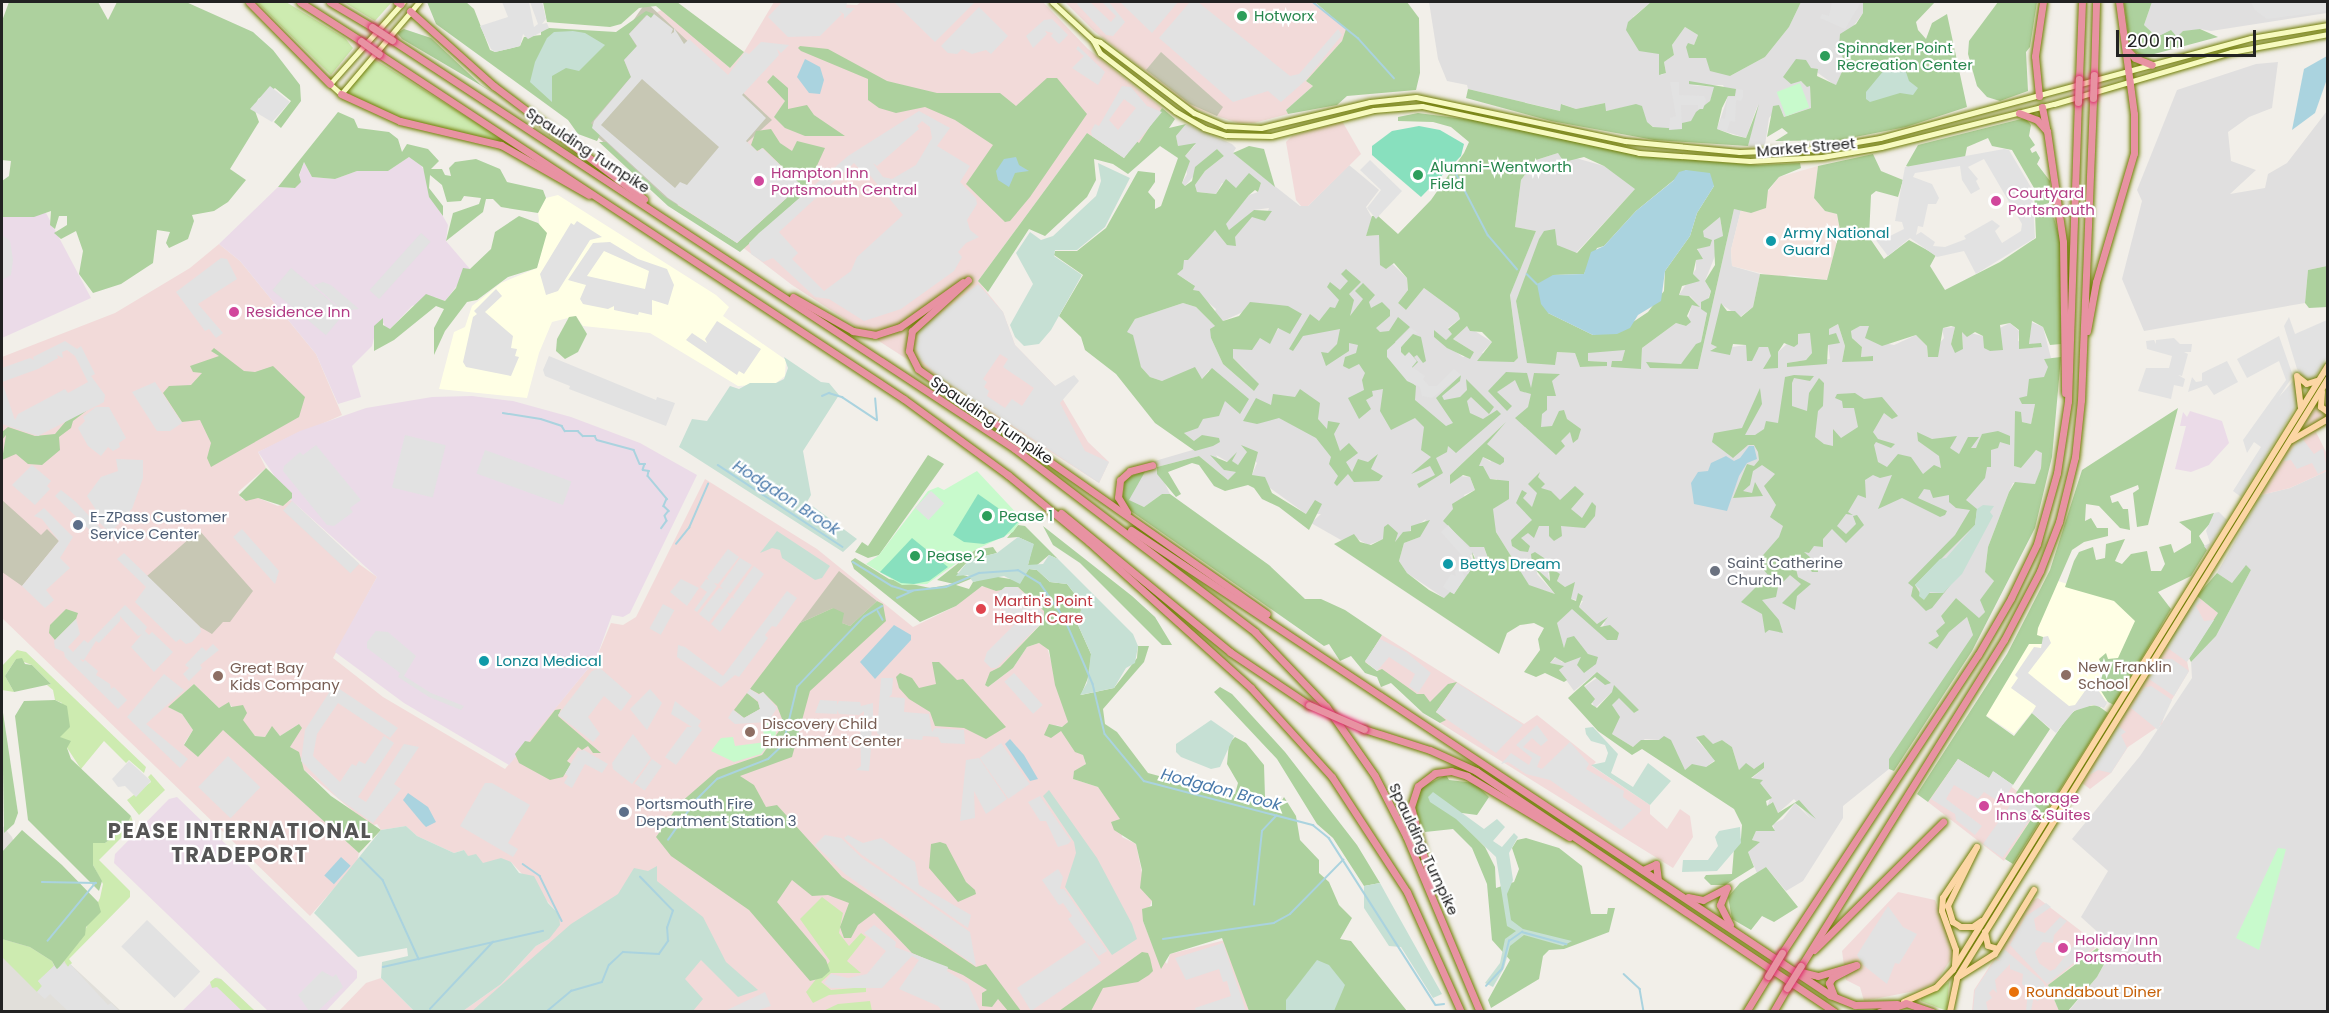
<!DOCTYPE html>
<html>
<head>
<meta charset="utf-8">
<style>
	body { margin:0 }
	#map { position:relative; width:2329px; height:1013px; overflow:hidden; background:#f2efe9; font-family:Poppins,sans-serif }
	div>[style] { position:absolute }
	.residential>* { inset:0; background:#e0dfdf }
	.commercial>* { inset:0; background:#f2dad9 }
	.industrial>* { inset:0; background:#ebdbe8 }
	.education>* { inset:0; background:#ffffe5 }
	.military>* { inset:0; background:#f3e3dd }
	.airport>* { inset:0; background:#e1dfda }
	.construction>* { inset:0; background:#c7c7b4 }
	.grass>* { inset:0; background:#cdebb0 }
	.forest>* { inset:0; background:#add19e }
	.wetland>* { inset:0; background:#c6e0d4 }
	.park>* { inset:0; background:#c8facc; transform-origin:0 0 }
	.pitch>* { inset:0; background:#88e0be }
	.parking>* { inset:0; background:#e2e2e2; transform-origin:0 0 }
	.water>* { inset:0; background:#aad3df; transform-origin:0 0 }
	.stream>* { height:1.5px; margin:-0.75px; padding:0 0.75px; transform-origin:0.75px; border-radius:0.75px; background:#aad3df }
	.roads { filter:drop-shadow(0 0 2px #707d05) drop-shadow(0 0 2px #707d05) }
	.secondary>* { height:5px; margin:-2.5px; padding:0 2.5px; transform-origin:2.5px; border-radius:2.5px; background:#f7fabf }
	.primary>* { height:6px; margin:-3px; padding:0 3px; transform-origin:3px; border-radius:3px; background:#fcd6a4 }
	.highway>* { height:7px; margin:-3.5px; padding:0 3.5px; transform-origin:3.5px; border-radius:3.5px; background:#e892a2 }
	.bridges { filter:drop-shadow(0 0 2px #dc2a67) drop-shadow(0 0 2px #dc2a67) }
	.highway-bridge>* { height:7px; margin:-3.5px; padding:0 3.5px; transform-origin:3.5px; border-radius:3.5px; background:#e892a2 }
	.dots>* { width:16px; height:16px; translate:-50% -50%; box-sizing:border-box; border:3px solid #fff; border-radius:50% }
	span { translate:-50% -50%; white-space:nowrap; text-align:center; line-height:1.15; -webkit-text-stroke:4.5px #fff; paint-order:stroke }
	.leisure-label { font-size:15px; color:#27864d }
	.left { translate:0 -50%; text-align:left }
	.street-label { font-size:15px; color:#222 }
	.hotel-label { font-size:15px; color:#b23c85 }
	.culture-label { font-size:15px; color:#0d838f }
	.service-label { font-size:15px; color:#4e5e75 }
	.worship-label { font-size:15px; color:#5b616d }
	.health-label { font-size:15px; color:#be3a42 }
	.education-label { font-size:15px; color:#785e54 }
	.food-label { font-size:15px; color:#c56008 }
	.water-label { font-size:16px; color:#4a7aab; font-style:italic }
	.district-label { font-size:21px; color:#555; font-weight:700; letter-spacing:1.5px }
	.frame { position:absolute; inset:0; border:3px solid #222; pointer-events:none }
	.scale { position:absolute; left:2116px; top:30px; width:140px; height:27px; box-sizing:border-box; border:3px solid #222; border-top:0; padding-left:8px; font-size:18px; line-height:21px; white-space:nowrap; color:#222; -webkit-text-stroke:4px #fff; paint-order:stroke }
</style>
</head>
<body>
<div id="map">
	<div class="residential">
		<i style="clip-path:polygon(1429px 2px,1651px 2px,1633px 17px,1659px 54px,1661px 75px,1666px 73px,1664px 62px,1674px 55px,1672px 45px,1685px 27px,1698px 35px,1694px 45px,1706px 58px,1730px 76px,1765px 57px,1789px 27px,1801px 2px,1863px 2px,1863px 13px,1839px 46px,1845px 65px,1836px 86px,1811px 68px,1801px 81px,1810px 85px,1811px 108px,1784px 117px,1782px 112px,1774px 112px,1769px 118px,1765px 145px,1751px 147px,1748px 146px,1758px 104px,1746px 138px,1717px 129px,1728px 96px,1723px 85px,1689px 85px,1715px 87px,1710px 101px,1691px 122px,1682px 123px,1682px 129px,1660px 131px,1646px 122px,1642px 107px,1636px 105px,1605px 111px,1605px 103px,1576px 109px,1562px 104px,1561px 111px,1468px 89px,1467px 85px,1447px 81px,1438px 59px)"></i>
		<i style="clip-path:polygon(2152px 2px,2327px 2px,2327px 13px,2211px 31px,2200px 29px,2176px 38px,2157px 37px,2144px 25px)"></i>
		<i style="clip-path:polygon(2278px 62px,2272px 108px,2249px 117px,2228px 132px,2231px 161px,2256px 170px,2230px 194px,2265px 188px,2268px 174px,2287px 163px,2327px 111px,2327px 266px,2308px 270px,2305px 303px,2144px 331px,2122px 279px,2142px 201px,2137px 190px,2177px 90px,2256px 64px)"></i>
		<i style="clip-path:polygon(1186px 124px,1232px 144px,1236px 148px,1233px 153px,1300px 206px,1308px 206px,1349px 165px,1360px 174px,1379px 190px,1366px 207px,1372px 218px,1366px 236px,1379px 235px,1383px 255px,1407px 278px,1408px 290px,1398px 303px,1406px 310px,1424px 288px,1458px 313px,1460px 319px,1448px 328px,1453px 334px,1446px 341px,1434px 330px,1434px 337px,1463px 357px,1474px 352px,1453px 339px,1467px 326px,1492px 342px,1482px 353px,1514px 362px,1518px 358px,1510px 294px,1536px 231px,1515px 227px,1521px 180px,1536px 160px,1558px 153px,1604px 166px,1636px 188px,1576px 253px,1557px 246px,1516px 301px,1525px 350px,1555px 360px,1557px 352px,1575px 353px,1580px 367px,1607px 366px,1606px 362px,1588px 361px,1588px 353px,1595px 350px,1625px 350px,1622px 362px,1641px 369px,1642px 348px,1676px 323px,1686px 326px,1692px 304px,1699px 306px,1690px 296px,1679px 295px,1696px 269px,1696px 260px,1702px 259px,1697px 254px,1703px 231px,1720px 217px,1723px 236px,1705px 281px,1711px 291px,1704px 310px,1707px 312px,1701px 342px,1681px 364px,1647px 363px,1650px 368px,1698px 369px,1734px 209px,1741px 210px,1731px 250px,1732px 266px,1760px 274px,1753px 307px,1740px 317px,1721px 304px,1717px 347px,1711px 350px,1746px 345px,1748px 361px,1759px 347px,1768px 347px,1778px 368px,1778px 352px,1798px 334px,1811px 333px,1812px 353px,1806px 360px,1787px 363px,1830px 359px,1828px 344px,1840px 342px,1828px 335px,1829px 329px,1838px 324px,1845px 346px,1842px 362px,1873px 356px,1861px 357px,1862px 347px,1852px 338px,1851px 331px,1859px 326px,1869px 326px,1873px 338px,1883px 343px,1894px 345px,1916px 335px,1927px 346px,1928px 357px,1944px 338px,1942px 328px,1955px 327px,1951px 344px,1963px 349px,1962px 331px,1983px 336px,2010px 323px,2019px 331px,2018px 341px,2029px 345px,2031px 322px,2043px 327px,2051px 358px,2044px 359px,2049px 367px,2044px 378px,2027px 396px,2026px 402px,2035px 404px,2031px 424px,2022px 422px,2014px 466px,2021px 468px,2036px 450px,2043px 453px,2041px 468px,2035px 485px,2013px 483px,2009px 492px,1988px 547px,1985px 572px,1994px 581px,1981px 600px,1985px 612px,1979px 619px,1956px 598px,1941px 616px,1945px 623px,1940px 636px,1928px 643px,1937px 649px,1949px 631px,1967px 617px,1973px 635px,1967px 647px,1889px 759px,1889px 769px,1843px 806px,1843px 818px,1803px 881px,1786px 891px,1766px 867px,1757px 873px,1748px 852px,1754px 843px,1760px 842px,1752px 840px,1756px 831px,1774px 829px,1773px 824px,1783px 819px,1795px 803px,1811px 819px,1794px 799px,1778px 813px,1772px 802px,1767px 807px,1771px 796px,1751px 779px,1764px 768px,1739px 770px,1732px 747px,1722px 740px,1713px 745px,1704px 735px,1697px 740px,1715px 760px,1706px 767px,1684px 771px,1677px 753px,1659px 740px,1645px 739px,1633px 747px,1612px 734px,1616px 719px,1612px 705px,1619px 697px,1634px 713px,1639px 710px,1612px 692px,1595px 708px,1584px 687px,1598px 677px,1597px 672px,1574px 691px,1559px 670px,1563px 666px,1550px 663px,1556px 657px,1562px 662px,1588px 654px,1576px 640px,1564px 648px,1556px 624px,1572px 608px,1607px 640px,1615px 630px,1602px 629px,1605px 622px,1597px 624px,1579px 607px,1583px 601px,1571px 599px,1569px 593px,1575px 583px,1565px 587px,1557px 581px,1560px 574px,1556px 572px,1548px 573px,1550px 582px,1539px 571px,1539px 565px,1545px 561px,1539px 558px,1537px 574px,1555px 594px,1529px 586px,1496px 532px,1491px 518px,1493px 509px,1500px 504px,1497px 479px,1489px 479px,1478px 467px,1483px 457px,1491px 462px,1486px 444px,1505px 423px,1450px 475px,1470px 477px,1475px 490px,1464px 495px,1488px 558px,1476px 561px,1474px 554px,1470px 555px,1474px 565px,1454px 595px,1444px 598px,1407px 573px,1399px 561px,1404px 543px,1420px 537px,1426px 519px,1395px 542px,1384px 539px,1368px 545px,1356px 538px,1341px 540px,1311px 523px,1321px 514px,1306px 514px,1252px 475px,1257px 463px,1247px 452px,1242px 463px,1235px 466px,1216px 455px,1224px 470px,1237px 472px,1228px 480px,1199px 456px,1157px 467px,1170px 494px,1162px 494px,1144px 507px,1128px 500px,1148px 463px,1220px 442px,1213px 438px,1194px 441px,1184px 433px,1225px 400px,1209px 370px,1202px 379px,1199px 376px,1162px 381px,1150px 377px,1141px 367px,1126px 332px,1135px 319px,1183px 303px,1196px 307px,1215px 326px,1211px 338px,1223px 364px,1254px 391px,1246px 370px,1233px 358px,1233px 349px,1250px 349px,1260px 338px,1271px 341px,1278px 329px,1302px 315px,1245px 311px,1223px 321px,1214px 314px,1216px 309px,1193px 290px,1194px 285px,1177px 274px,1184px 260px,1215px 230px,1236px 246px,1234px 237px,1252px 216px,1265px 221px,1269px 208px,1254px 210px,1230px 231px,1225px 224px,1249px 195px,1258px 192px,1261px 183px,1241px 183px,1236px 188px,1222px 183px,1216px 194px,1197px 192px,1195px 185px,1205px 171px,1224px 156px,1217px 149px,1185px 186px,1182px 183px,1187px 174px,1185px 156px,1195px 145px,1178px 146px,1176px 136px)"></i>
		<i style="clip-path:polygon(2327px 471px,2327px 1011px,2068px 1012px,2097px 977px,2114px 947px,2081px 917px,2108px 871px,2072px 839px,2140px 756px,2192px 678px,2191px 662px,2216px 636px,2251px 570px,2246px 566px,2232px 583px,2217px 573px,2261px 495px,2290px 488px)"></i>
	</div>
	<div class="commercial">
		<i style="clip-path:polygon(774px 2px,857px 5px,861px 2px,1043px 2px,1088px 49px,1162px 108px,1139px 144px,1136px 142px,1124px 158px,1087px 133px,978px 281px,1003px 312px,1015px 345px,1055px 386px,1088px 442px,1109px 462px,1099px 483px,792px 285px,737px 243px,665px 197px,606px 145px,654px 14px,663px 9px,730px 68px,744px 52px)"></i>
		<i style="clip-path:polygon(1065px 2px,1315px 2px,1347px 29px,1342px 41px,1306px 81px,1313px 86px,1286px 110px,1288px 114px,1254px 123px,1238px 123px,1193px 108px,1094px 31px)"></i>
		<i style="clip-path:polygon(1342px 121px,1361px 154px,1308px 206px,1301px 206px,1296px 200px,1286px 142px,1292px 136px)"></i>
		<i style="clip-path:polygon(219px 244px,240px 261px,316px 354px,342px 415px,258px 452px,266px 468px,238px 492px,242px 499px,258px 498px,278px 506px,291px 500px,359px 564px,377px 577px,333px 658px,383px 697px,505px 769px,596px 659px,611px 623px,623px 625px,636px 617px,705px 479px,817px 549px,913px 627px,956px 606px,978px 587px,988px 586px,995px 591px,1018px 587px,1044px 611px,1044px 620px,985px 684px,988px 687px,1013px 668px,1027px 647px,1039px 643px,1047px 647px,1068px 722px,1063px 727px,1056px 725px,1083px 755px,1086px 764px,1074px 772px,1073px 779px,1098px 787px,1121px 819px,1122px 837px,1136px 844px,1145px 888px,1152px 901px,1143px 921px,1152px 944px,1167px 964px,1170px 954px,1225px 940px,1249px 1011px,463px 1011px,501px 984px,536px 946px,549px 939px,559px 914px,511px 862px,483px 863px,468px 857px,464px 850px,454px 853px,417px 836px,406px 826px,381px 830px,377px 824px,371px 826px,304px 770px,290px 747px,299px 724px,280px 736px,272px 727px,265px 737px,255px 736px,229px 703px,219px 708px,194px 684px,169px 707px,182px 714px,193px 730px,184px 744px,198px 757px,223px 729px,359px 853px,357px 862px,310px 916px,2px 618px,2px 357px,115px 313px,190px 268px)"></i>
		<i style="clip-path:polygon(2327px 387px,2327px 425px,2316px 432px,2327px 454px,2327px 471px,2290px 488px,2261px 495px)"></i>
		<i style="clip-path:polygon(2197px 596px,2218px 613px,2187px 661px,2189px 671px,2165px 711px,2162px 724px,2128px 747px,2111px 773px,2090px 789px,2082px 783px)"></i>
		<i style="clip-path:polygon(1382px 635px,1524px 724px,1537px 715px,1596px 762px,1592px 766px,1650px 805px,1650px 814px,1667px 829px,1680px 809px,1690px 816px,1693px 837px,1673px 868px,1440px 723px,1445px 720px,1417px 694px,1365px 662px)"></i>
		<i style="clip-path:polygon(1958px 759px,1993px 772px,2038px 808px,2004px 861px,1928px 802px)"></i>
		<i style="clip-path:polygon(1898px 892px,1935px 900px,1955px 953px,1936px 982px,1920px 990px,1864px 1001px,1860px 987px,1846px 980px,1842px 951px)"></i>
		<i style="clip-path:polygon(2038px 898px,2099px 945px,2048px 985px,2059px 1011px,1972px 1011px,1974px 990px,2033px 900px)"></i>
		<i style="clip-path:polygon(381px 978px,414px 1011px,338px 1012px,366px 983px)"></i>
	</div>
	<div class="industrial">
		<i style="clip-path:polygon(409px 157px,418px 160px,426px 174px,428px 190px,448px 225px,446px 241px,470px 269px,445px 301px,435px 297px,412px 306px,390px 329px,385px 329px,384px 323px,377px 326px,372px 346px,352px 366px,361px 397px,338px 404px,316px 354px,240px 261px,219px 244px,278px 187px,295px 188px,304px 162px,312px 177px,335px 179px,357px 171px,388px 171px)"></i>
		<i style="clip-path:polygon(45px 211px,91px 298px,2px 338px,2px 213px)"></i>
		<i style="clip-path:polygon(472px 396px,513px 401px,571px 417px,640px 443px,697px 475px,630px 613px,623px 617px,612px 615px,596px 659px,509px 765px,404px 703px,335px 652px,377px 577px,291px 500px,258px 452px,300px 431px,366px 408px,432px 397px)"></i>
		<i style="clip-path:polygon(2190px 411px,2222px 421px,2229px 443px,2209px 465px,2191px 472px,2175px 469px,2186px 426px,2180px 426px,2183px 412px,2187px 417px)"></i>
		<i style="clip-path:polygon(177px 797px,357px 971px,357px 978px,326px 1011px,268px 1011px,114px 863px,115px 854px,169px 799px)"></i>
		<i style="clip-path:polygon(217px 977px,221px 979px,255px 1011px,181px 1012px)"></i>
	</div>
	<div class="education">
		<i style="clip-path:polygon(558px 195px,716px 295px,729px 307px,723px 316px,786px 360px,785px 376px,776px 383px,738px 386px,650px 333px,583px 326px,576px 316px,552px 322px,539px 353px,527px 398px,439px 389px,454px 332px,465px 327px,472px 306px,501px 283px,537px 268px,546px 233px,540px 228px,538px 213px,546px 198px)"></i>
		<i style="clip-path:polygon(2052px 579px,2113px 599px,2154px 629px,2077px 745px,2032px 712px,2014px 734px,1984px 714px)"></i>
	</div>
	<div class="military">
		<i style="clip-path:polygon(1818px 166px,1814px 198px,1825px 211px,1837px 214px,1840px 230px,1827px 280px,1790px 275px,1780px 278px,1732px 266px,1731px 250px,1741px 210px,1751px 213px,1779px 177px)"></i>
	</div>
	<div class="airport">
		<i style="clip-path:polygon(2px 825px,12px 837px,54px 949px,121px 1011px,2px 1011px)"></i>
	</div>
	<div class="construction">
		<i style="clip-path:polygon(646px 2px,772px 120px,675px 207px,570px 112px)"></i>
		<i style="clip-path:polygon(1161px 52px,1223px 107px,1217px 116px,1190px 104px,1146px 70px)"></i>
		<i style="clip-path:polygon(2px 500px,41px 535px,47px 529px,59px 541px,22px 586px,2px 572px)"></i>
		<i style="clip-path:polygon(199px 530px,253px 591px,230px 622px,223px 622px,212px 634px,200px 627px,147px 576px)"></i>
		<i style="clip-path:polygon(839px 571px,877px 601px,850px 626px,842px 623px,833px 608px,800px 623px)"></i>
	</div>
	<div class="grass">
		<i style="clip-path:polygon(257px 2px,286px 2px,345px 38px,353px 48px,331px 75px)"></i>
		<i style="clip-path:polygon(344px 2px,389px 2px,391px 3px,375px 21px)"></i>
		<i style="clip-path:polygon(374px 59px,496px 135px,518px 151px,403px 119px,355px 98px,347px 91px)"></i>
		<i style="clip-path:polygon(17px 650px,26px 652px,146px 767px,144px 773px,129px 760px,126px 763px,104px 741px,81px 769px,60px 737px,62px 703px,55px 700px,53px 690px,47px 685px,51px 684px,32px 665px,16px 659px,5px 676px,14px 692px,2px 690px,2px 666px)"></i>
		<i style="clip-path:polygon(151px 774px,165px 790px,139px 815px,127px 800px,151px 782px,148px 777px)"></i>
		<i style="clip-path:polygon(131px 816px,134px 825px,99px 860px,130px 891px,130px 897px,69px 959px,72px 963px,68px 967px,63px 959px,80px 941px,100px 898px,103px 884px,93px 865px,93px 843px,105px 843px,125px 828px)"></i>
		<i style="clip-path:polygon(822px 897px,843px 913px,839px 933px,849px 946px,861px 933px,866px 937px,847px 961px,861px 973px,831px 973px,821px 982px,831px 990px,866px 987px,866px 992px,829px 995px,813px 1003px,806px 992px,830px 961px,800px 919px)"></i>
		<i style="clip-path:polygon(2px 939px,30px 947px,52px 961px,54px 966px,38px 981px,42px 986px,37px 992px,2px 957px)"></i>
		<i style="clip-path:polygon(215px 978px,221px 979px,255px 1011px,242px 1011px,217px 987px,212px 988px,210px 982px)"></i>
		<i style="clip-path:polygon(1949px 982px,1947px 1011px,1921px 1001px,1921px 998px)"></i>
		<i style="clip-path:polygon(870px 1001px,872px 1011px,821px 1012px,838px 1004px)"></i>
	</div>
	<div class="forest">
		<i style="clip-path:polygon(9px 2px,98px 2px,108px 20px,117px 2px,186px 2px,253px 32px,273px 50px,300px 85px,301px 101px,281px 128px,274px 122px,291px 101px,275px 88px,258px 99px,255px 111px,259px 122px,230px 169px,246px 180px,228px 202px,214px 211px,192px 215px,194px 221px,188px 239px,169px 248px,166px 243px,170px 232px,157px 230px,153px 263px,121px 284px,93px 293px,79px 274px,83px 251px,76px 231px,61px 239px,54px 233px,67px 225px,67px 216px,59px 216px,55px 229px,50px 225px,51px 211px,34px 217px,2px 217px,2px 181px,9px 176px,11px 161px,2px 160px,2px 21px)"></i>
		<i style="clip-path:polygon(427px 2px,466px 2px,474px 9px,490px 50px,495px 52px,520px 46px,524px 37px,541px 35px,541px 30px,549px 28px,616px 32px,646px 11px,654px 14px,651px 18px,646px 15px,629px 34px,637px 47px,624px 60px,631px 77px,591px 123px,600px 135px,597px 141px,578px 134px,568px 120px,436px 24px)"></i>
		<i style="clip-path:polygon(543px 2px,677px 2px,744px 52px,730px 68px,656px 6px,639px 8px,621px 24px,610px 27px,547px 22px)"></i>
		<i style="clip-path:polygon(1315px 2px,1407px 2px,1419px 18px,1420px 73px,1416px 90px,1347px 96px,1337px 105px,1288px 114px,1286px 110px,1313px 86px,1306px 81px,1342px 41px,1346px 29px)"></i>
		<i style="clip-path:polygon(1651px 2px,1801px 2px,1789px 27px,1765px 57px,1730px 76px,1710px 71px,1706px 58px,1689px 58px,1686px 47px,1688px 43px,1694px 45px,1698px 35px,1685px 27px,1672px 45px,1674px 55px,1664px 62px,1666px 73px,1659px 75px,1659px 54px,1639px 51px,1626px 30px,1628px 22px)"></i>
		<i style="clip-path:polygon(1863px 2px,1935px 2px,1916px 22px,1918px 30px,1926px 39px,1932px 23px,1947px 14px,1967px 107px,1906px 127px,1840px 140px,1775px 141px,1788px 133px,1782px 128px,1767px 137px,1773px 106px,1779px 105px,1784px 117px,1811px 108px,1810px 86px,1807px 87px,1801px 81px,1791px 84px,1783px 77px,1796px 59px,1806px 60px,1811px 68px,1818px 69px,1817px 76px,1836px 85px,1845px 65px,1839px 46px,1840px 34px,1856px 24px,1863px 13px)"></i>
		<i style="clip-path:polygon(1998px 2px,2037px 2px,2030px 47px,2026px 52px,2028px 91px,2000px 101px,1987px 97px,1977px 86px,1968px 54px,1969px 41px)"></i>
		<i style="clip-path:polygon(2124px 2px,2152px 2px,2144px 25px,2157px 37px,2171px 30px,2177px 37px,2183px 31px,2200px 29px,2218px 37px,2143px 57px,2130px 48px)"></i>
		<i style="clip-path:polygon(404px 29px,431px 38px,481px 85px,504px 99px,402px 39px,397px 33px)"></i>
		<i style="clip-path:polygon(800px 46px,828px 49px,887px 81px,937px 93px,1000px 93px,1016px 106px,1047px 78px,1057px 78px,1087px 114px,1030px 197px,1010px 221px,1005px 222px,966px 184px,993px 145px,955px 120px,925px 107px,896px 113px,879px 108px,868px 100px,868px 79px,801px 51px,798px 48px)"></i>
		<i style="clip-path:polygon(773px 75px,788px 88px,788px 109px,807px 105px,814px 115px,845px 136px,805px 136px,785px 128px,774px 117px,785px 101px,767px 82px)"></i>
		<i style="clip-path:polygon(1689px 81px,1736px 89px,1735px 96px,1728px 96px,1722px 108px,1717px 129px,1733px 135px,1746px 138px,1759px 104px,1748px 146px,1654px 140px,1551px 121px,1466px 98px,1468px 89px,1560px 111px,1561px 104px,1576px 109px,1605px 103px,1606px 111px,1636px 104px,1642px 106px,1647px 122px,1653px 127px,1682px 129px,1682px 123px,1691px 121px,1696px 112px,1710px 101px,1714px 87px,1689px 84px)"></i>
		<i style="clip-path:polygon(1162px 108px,1175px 119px,1169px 128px,1186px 124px,1176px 136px,1178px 146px,1196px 143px,1185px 156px,1190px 161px,1182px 183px,1185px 186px,1192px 181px,1195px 167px,1217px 149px,1224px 156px,1205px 171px,1195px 185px,1197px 192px,1216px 194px,1226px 179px,1236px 188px,1249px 173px,1261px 183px,1258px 192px,1255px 190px,1249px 195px,1226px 224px,1229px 230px,1254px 210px,1272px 211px,1265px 221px,1252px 217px,1235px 237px,1236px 246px,1227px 245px,1215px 230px,1188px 260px,1184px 260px,1183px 269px,1177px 274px,1195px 286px,1193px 290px,1199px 291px,1223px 321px,1239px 316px,1250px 302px,1288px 306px,1302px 314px,1290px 334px,1278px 328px,1270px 344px,1260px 338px,1252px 350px,1233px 349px,1233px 358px,1259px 384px,1254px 391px,1223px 364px,1211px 338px,1210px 329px,1215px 326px,1196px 307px,1183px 303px,1135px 319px,1127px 332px,1133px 335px,1141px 367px,1150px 377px,1162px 381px,1195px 367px,1202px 379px,1212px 368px,1249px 399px,1240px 414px,1225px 401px,1219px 416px,1203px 419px,1198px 428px,1184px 433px,1194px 441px,1202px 435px,1219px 438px,1220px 442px,1213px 446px,1195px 451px,1155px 423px,1116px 374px,1085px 350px,1081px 337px,1059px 316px,1083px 275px,1054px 255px,1055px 251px,1077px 251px,1106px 228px,1138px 171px,1155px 173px,1155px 182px,1148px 192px,1155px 200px,1155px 209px,1161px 206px,1178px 158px,1160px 146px,1128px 174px,1113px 164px,1094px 159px,1096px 180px,1087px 197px,1045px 236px,1029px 229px,988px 292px,978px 281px,1087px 133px,1124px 158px,1136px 141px,1139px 143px)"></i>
		<i style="clip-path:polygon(338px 112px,354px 119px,358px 128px,389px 132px,398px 139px,402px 152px,407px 144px,428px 149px,439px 161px,431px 169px,442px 169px,445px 175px,451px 176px,449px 168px,455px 162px,476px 159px,500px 169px,507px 182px,543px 190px,546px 198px,538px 213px,501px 207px,493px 199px,486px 199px,483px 212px,446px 241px,453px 213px,479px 204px,481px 198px,464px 196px,461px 201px,447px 202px,442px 185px,430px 175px,429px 188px,443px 206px,443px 216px,429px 197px,423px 167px,409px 157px,388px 171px,357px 171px,335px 179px,312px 177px,304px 162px,299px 175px,301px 182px,295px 188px,278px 187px)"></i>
		<i style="clip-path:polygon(evenodd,1418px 113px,1480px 121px,1641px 156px,1758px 165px,1800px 163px,1801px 168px,1779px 177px,1768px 190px,1766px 208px,1751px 213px,1734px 209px,1698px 369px,1650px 368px,1646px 362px,1681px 364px,1696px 344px,1701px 342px,1707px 313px,1701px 309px,1701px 302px,1709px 298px,1711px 291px,1705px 281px,1715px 265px,1714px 240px,1723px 236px,1720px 217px,1703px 231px,1704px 237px,1712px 240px,1710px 246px,1697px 249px,1703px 259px,1696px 260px,1693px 274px,1700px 281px,1682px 286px,1679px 295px,1689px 296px,1700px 307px,1692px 305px,1687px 316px,1691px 322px,1686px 326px,1676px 323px,1642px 348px,1641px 369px,1611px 367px,1612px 361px,1622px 361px,1625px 350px,1588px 353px,1588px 361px,1607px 362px,1607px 366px,1580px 367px,1575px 353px,1557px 352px,1555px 365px,1527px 363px,1516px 301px,1539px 239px,1544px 231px,1555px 229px,1557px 245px,1577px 253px,1635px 189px,1604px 166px,1584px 157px,1564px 162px,1558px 153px,1536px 160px,1521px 180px,1515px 227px,1536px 231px,1510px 295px,1518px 358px,1514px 362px,1477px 361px,1492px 342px,1482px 332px,1470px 331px,1467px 326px,1453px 339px,1474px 352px,1470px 359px,1447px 348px,1434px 337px,1434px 330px,1446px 340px,1452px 334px,1448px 329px,1460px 319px,1458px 313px,1424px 288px,1406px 310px,1398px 303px,1408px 290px,1407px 278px,1394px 263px,1386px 269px,1380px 265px,1379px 235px,1366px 236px,1372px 216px,1378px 216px,1398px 234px,1431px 200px,1464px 153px,1469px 142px,1451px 127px,1433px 122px,1398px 121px,1398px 117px,1418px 113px,1686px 170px,1714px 186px,1697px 213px,1690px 236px,1665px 271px,1664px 291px,1648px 312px,1633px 322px,1593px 335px,1548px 313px,1553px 275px,1584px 274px,1597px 248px,1604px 246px,1636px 211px,1686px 170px)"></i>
		<i style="clip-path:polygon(2025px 118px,2031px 125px,2029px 136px,2035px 145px,2030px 149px,2032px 153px,2036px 151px,2040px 158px,2037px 164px,2050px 181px,2049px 203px,2042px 205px,2054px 218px,2060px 239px,2061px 344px,2050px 345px,2043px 327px,2032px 321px,2029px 344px,2041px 343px,2042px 347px,2019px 349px,2019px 330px,2010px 323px,2000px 325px,2003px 350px,1990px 351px,1984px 348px,1983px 336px,1975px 332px,1967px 337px,1962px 332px,1963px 349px,1955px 353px,1951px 344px,1955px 327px,1951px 326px,1943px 328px,1938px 357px,1928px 357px,1927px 346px,1916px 335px,1882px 346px,1865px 338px,1869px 326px,1860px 326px,1851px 331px,1852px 338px,1862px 347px,1861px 357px,1873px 356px,1873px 361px,1842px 362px,1845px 346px,1838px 324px,1829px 329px,1829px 335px,1836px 333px,1840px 343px,1828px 345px,1827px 364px,1787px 367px,1787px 363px,1806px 360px,1812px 353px,1810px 333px,1798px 334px,1798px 344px,1794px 347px,1784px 343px,1778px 352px,1778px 368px,1763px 369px,1771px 356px,1768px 347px,1759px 347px,1752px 361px,1747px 361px,1746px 345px,1733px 344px,1730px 355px,1710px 351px,1717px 347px,1711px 344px,1721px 303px,1727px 311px,1735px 311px,1741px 317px,1753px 307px,1760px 274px,1827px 280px,1840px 230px,1837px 214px,1825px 211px,1814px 198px,1818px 166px,1873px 154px,1881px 171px,1903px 180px,1898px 197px,1876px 191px,1871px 195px,1869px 237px,1884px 259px,1909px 240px,1936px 255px,1930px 266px,1945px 290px,2000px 262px,2036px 238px,2034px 188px,2012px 150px,1992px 146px,1988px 138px,1967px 147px,1965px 157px,1918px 171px,1906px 166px,1918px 145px)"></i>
		<i style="clip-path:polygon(771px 129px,780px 143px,792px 151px,797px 141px,825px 148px,804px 194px,740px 252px,668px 206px,599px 142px,606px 142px,665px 197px,737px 243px,801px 185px,763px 148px,757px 151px,751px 145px,756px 131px)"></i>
		<i style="clip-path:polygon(1249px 146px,1264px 149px,1275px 187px,1233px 153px)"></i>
		<i style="clip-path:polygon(519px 216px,538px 223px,547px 233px,537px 268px,508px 277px,477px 300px,467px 302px,445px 331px,434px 355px,434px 328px,444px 309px,436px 306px,394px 340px,374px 351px,374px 326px,383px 318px,383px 325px,390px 329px,426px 294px,445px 301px,456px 288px,463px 268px,470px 269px,491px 249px,495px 232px)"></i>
		<i style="clip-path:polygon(2327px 266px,2327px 307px,2309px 308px,2305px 303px,2308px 270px)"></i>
		<i style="clip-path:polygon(1346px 269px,1361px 282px,1349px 294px,1354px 300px,1350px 316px,1363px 299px,1355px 291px,1363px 283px,1375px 295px,1369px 302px,1371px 308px,1382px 302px,1390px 310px,1390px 316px,1376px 328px,1380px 332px,1389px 331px,1398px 317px,1410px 327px,1395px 342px,1400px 348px,1413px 334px,1421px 337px,1426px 361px,1423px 363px,1417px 355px,1414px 357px,1418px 362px,1413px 367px,1411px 382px,1416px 386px,1415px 400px,1446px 426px,1453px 423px,1436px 398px,1461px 375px,1460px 381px,1442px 396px,1444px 400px,1460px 397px,1467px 390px,1466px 379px,1494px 407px,1489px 414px,1471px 397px,1467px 401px,1470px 413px,1483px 419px,1497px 410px,1501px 414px,1456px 453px,1448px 446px,1447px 452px,1436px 458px,1443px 473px,1419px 488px,1417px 484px,1435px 475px,1430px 466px,1411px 474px,1431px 457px,1421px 450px,1424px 427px,1415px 418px,1391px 430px,1380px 411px,1383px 389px,1372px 391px,1373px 396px,1366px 400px,1371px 409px,1359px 419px,1348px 398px,1364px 390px,1362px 380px,1365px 373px,1359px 364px,1349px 369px,1343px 366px,1345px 357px,1356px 353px,1358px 345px,1349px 343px,1349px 351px,1326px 366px,1321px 352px,1328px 353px,1337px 344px,1340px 329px,1303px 336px,1293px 351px,1289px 349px,1310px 314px,1319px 321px,1330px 307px,1335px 308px,1339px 300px,1327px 287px,1330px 282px,1340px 290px,1348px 281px,1341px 274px)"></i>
		<i style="clip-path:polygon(576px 316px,587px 334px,578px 352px,565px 359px,556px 351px,557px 339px,569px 317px)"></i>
		<i style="clip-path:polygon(214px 348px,244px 371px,255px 372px,273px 366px,305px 397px,299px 417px,211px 467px,207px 458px,211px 443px,200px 420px,182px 422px,163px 393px,169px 386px,191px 385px,202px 373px,193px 372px,190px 366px,219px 356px,211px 351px)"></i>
		<i style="clip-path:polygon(2061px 357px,2052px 457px,2035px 528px,1972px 651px,1894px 771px,1889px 769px,1889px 759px,1973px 635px,1967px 617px,1949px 632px,1937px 649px,1928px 643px,1939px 636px,1936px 631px,1945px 623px,1941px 616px,1956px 598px,1979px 618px,1985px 612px,1980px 600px,1994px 581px,1985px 572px,1988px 547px,2009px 492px,2015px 482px,2035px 484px,2041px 468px,2042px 453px,2036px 450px,2021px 468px,2014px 466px,2015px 411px,2021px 412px,2022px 422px,2031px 424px,2035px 404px,2022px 404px,2019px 398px,2027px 396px,2029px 379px,2044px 377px,2048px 367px,2044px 359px)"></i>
		<i style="clip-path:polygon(1506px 372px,1527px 373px,1531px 388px,1534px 373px,1560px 374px,1552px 381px,1556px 396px,1547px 396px,1547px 410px,1542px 414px,1541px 427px,1552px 426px,1559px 411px,1564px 410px,1567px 419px,1581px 429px,1578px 439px,1573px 443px,1570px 432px,1561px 441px,1565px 446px,1556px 455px,1515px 418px,1528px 407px,1531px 394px,1520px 391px,1515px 380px,1497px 392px,1512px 406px,1507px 411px,1488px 391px)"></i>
		<i style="clip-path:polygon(1794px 375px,1814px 376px,1810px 381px,1794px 378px,1792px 383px,1792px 406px,1807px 411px,1809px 393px,1819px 378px,1824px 383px,1823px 406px,1818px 411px,1815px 437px,1824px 444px,1833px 446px,1833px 429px,1841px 438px,1858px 427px,1854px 408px,1843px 408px,1842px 401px,1835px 398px,1837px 394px,1855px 393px,1864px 399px,1882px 397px,1898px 416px,1892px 419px,1884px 413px,1873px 432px,1878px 439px,1895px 444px,1891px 448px,1876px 442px,1874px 445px,1878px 462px,1887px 467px,1898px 454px,1911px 457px,1923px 474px,1934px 465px,1941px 468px,1939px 456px,1918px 441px,1917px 432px,1932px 439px,1957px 436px,1950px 448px,1959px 454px,1968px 437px,1979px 437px,1971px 448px,1976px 448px,1982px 434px,1998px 431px,2010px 436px,2010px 445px,2000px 442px,1998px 448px,1991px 450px,1991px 467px,1987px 467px,1985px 478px,1966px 500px,1977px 509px,1975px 525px,1915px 585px,1920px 593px,1943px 593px,1952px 583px,1932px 608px,1926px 611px,1911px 596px,1913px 587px,1908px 583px,1955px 535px,1970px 510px,1956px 508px,1949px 502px,1949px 495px,1933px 498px,1930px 490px,1924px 489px,1918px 498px,1947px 511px,1945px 515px,1940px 517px,1902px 498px,1878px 509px,1892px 475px,1880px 478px,1873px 475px,1865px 480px,1866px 498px,1858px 495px,1848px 512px,1853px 515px,1846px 514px,1837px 526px,1846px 534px,1856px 524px,1853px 516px,1857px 515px,1864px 525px,1846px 543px,1832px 529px,1823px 539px,1823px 547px,1814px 546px,1809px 553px,1804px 552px,1818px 564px,1818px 572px,1812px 572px,1804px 562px,1796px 569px,1798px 577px,1811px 584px,1797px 596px,1795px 610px,1782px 603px,1801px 584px,1790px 575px,1778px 587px,1776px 597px,1762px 600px,1779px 620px,1783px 633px,1769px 630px,1765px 633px,1762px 614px,1741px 602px,1768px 575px,1757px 562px,1779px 537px,1783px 526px,1770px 517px,1776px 505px,1764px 486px,1775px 474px,1762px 465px,1753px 471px,1750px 485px,1743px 491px,1752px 493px,1755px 482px,1763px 496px,1733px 498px,1747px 464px,1754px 466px,1759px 460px,1758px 452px,1754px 445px,1748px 445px,1733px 458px,1712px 442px,1714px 433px,1742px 428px,1760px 388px,1762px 404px,1745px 435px,1755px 435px,1764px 429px,1766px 421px,1778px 423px,1785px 377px)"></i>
		<i style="clip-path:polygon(1300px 389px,1320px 403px,1318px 419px,1327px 429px,1328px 421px,1340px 423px,1334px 434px,1340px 451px,1349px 443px,1358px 453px,1346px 462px,1352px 472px,1358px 459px,1368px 462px,1378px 454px,1371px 469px,1383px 476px,1379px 481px,1354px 482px,1348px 474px,1337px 486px,1334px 483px,1338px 476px,1329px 464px,1331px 457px,1316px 438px,1279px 418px,1257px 424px,1243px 421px,1256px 398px,1271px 405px,1273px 394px,1295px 397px)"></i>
		<i style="clip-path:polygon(94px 405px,73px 421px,71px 428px,59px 437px,60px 450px,42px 465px,28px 464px,16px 454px,2px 460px,6px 435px,2px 440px,2px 432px,8px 427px,35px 436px,55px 434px,72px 414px)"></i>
		<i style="clip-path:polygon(2178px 408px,2148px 525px,2137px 527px,2133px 493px,2139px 489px,2138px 485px,2110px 496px,2112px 503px,2118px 501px,2123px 509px,2128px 509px,2130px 530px,2120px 528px,2099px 506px,2086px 504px,2085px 521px,2091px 518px,2097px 528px,2108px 528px,2108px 536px,2084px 542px,2072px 550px,2038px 628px,2037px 635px,2043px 637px,2043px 644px,2029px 644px,1986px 716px,2014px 736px,2032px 713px,2050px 729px,2013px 785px,1994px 772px,1989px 778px,1958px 759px,1928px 802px,1917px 794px,2007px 654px,2026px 617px,2050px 570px,2082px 470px)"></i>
		<i style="clip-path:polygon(1506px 422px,1487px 444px,1504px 458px,1504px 462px,1500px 465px,1483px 457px,1479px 466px,1483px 466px,1490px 479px,1509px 481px,1509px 499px,1493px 509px,1496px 532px,1529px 585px,1555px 594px,1532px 565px,1531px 554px,1535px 552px,1550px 562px,1539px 565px,1539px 571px,1550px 581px,1549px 570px,1557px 572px,1560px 574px,1557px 581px,1565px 587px,1575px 582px,1571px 599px,1576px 601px,1578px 593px,1583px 596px,1579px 607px,1597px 624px,1608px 617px,1600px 627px,1610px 625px,1619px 633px,1617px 640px,1607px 640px,1572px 609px,1557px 623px,1564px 648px,1567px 638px,1574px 636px,1588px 654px,1598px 657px,1596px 664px,1584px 673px,1577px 665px,1581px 657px,1565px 663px,1555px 657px,1550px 663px,1564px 666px,1559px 670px,1567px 680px,1564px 682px,1545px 673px,1536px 677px,1524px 672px,1540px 650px,1538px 639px,1544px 628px,1534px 623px,1520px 625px,1507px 633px,1499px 654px,1334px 544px,1354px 534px,1360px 542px,1371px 545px,1383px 539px,1384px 527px,1388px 524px,1398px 533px,1395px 542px,1403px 532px,1411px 531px,1411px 526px,1430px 520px,1420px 537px,1404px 543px,1399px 561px,1407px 573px,1429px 590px,1444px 598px,1450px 592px,1454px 594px,1474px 565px,1472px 552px,1476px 561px,1488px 558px,1484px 547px,1470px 547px,1443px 521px,1453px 509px,1452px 504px,1475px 490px,1470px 477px,1463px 475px,1450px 484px,1450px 475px)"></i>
		<i style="clip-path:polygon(1241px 445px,1258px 452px,1252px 475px,1265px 477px,1272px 493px,1306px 514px,1315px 500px,1322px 504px,1309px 530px,1279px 507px,1262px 499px,1254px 488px,1248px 485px,1225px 491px,1214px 486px,1199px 465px,1192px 463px,1168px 472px,1181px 494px,1176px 497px,1157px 474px,1157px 467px,1199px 456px,1228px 480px,1236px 472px,1224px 470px,1210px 455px,1227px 462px,1237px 452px,1232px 461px,1238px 465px,1247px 452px)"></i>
		<i style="clip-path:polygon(928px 455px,944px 464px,879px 555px,868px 558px,855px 552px,862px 542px,868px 546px)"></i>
		<i style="clip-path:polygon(266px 468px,292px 493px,292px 498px,283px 506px,258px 498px,246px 501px,239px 495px)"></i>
		<i style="clip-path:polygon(1146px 470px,1129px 500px,1144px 507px,1162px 494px,1170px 494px,1269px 565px,1305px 599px,1321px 599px,1345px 610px,1382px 635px,1365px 662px,1377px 671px,1382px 669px,1417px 694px,1424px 694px,1430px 702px,1448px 684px,1457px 682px,1436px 712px,1446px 720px,1440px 723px,1423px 713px,1391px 683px,1381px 687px,1377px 677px,1365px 673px,1351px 656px,1340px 661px,1329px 644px,1324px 646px,1128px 509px,1122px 501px,1125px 479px)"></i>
		<i style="clip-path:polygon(1540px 472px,1538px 477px,1545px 484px,1541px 488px,1551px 491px,1560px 500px,1575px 486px,1584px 494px,1571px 509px,1582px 518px,1592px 502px,1596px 506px,1595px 516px,1585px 528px,1561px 526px,1562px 536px,1554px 541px,1549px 536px,1549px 526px,1539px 526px,1534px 538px,1528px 533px,1521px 538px,1530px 546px,1528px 552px,1520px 551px,1512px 546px,1511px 540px,1532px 520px,1516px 503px,1522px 490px,1527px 493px,1523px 498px,1532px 507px,1537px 493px,1528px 484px)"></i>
		<i style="clip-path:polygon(2214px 513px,2213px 520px,2199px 536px,2207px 550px,2191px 576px,2158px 592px,2171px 609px,2114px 705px,2108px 702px,2096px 683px,2104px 671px,2099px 659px,2106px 653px,2108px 659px,2118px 658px,2135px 621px,2114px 601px,2065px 587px,2074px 561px,2079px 552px,2093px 547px,2096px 560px,2105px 558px,2106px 544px,2125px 539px,2115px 561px,2122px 564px,2131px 554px,2147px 551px,2151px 571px,2161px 571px,2165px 564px,2159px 547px,2171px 544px,2174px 553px,2191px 543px,2191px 531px,2179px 522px)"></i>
		<i style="clip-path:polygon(1018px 525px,1025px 526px,1058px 559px,1049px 555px,1036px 566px,1028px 565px,1033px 544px,1018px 537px,1007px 538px)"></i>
		<i style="clip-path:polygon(1043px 526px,1132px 596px,1155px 617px,1172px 645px,1162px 645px,1080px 563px,1053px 545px)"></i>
		<i style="clip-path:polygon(993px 547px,997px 553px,969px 560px,957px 573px,973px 578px,956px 585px,969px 589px,973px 582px,992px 576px,1016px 580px,1029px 569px,1037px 570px,1050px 582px,1067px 584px,1078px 598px,1081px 610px,1078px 625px,1091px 654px,1090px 673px,1081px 695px,1114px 688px,1137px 658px,1138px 646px,1149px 646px,1144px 662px,1103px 709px,1105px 724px,1117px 732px,1148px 773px,1229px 795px,1235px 794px,1238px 783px,1227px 764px,1229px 743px,1235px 737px,1246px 743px,1264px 765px,1265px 797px,1281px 802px,1284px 797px,1296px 816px,1300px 840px,1319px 860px,1319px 873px,1329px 882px,1339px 905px,1352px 918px,1340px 939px,1351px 941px,1407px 1011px,1249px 1011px,1222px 938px,1170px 954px,1161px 969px,1143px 921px,1142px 909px,1152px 906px,1152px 901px,1140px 888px,1142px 870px,1136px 844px,1114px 830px,1111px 822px,1120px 819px,1098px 787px,1073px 779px,1074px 771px,1086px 764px,1083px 755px,1075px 752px,1061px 731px,1051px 738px,1044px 735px,1049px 724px,1062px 727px,1068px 722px,1055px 685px,1049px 650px,1039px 643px,1027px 647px,1013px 668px,988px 687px,985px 685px,990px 672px,1000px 667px,1044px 621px,1044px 611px,1018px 587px,996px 591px,982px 586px,956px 606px,920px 622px,854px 569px,851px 561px,855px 558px,889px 579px,930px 588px,954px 584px,937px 580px,975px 550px)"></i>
		<i style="clip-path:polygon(2246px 565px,2251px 570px,2216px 636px,2191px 662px,2189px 658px,2218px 613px,2197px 596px,2217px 573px,2232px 583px)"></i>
		<i style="clip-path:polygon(877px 601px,883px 604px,886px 621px,810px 691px,792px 757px,740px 776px,754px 785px,766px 807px,777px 805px,842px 877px,976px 967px,986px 964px,1021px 1011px,1008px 1011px,998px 999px,992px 1007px,982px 1006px,982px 993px,987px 990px,963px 975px,912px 953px,874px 913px,858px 925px,851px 938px,844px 938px,840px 927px,849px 903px,828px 895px,812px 896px,792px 880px,777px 902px,826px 960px,830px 971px,822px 978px,810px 981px,749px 910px,671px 856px,656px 837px,680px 803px,718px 770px,762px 755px,784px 724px,777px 706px,763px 692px,759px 694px,750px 689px,800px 623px,833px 608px,844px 613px,842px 623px,850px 626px)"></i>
		<i style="clip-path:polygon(66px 609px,78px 613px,76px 619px,55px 640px,49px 633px,50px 625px)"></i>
		<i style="clip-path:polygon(22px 658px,25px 664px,32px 665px,51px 684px,14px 692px,5px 676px,16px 659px)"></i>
		<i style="clip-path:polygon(932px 662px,939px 662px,957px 680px,963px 679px,1006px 727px,986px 739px,964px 728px,935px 726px,930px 712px,909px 699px,899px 688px,896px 677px,900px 673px,912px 678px,919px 688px,936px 684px)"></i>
		<i style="clip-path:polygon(1597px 672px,1611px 683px,1605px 685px,1595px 677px,1584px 686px,1595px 699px,1591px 704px,1597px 708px,1612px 692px,1614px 685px,1639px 710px,1634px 713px,1619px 698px,1612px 705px,1620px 717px,1612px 734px,1633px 747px,1641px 740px,1659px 740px,1664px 736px,1671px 740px,1685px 770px,1692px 764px,1706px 767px,1715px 761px,1696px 737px,1704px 735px,1713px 744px,1722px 740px,1732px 747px,1739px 770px,1746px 763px,1754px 769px,1764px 762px,1764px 768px,1751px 778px,1763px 780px,1760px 783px,1772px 798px,1766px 801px,1767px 806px,1773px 802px,1778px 813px,1799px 800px,1816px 819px,1795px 803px,1772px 826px,1775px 831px,1756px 831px,1752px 840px,1760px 842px,1748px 852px,1754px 867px,1725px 885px,1711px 885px,1704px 878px,1706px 875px,1732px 874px,1734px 849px,1741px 838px,1742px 825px,1734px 809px,1642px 749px,1632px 755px,1598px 731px,1568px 698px)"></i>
		<i style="clip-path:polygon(194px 684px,219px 708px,229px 702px,231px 707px,243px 705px,247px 713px,243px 720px,255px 736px,265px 737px,272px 726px,280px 736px,299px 724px,302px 728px,290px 747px,299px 752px,304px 770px,331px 796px,381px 830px,359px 853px,223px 730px,198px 757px,184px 745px,193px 730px,182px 714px,168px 707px)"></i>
		<i style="clip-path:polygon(1220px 687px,1232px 694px,1285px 752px,1357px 845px,1380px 883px,1364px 886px,1333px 838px,1317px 824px,1277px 759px,1214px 692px)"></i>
		<i style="clip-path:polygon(747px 693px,758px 702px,760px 709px,744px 718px,734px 710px)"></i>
		<i style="clip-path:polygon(55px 700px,67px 706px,70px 727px,60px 737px,71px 741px,67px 748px,71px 759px,131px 816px,125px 829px,105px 843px,93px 843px,93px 865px,102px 881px,99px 891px,28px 820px,15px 716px,24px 701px)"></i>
		<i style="clip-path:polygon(2097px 705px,2108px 713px,2013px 864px,2005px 859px,2038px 809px,2016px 793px,2069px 715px,2080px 707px)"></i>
		<i style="clip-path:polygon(2px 706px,18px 813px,14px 824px,4px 833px)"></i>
		<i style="clip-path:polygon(561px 709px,558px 716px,601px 753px,593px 753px,588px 746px,582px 750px,578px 747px,567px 761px,571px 764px,563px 777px,550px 780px,519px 763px,515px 754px,525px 741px,530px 742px,555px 710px)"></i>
		<i style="clip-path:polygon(1446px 775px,1449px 780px,1475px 783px,1489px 797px,1477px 815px,1462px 813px,1460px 821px,1485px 847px,1495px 867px,1496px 888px,1514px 882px,1519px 869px,1512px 848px,1517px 840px,1526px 838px,1559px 848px,1582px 866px,1591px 914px,1607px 914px,1608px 908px,1615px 908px,1609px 932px,1564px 949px,1549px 950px,1543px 956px,1539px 979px,1491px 1008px,1488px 1000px,1510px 960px,1492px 940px,1487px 884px,1472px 848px,1453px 829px,1425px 832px,1414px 809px,1422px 787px)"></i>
		<i style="clip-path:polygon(22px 830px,62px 865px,98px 902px,101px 912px,86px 927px,85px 935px,57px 970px,52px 961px,30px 947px,2px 939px,2px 852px)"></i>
		<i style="clip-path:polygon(940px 842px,946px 844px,966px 882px,975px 890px,976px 894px,958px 902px,929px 868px,931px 844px)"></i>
		<i style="clip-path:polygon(1766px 867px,1798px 907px,1774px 922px,1762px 916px,1751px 930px,1732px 919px,1728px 897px,1740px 883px)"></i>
		<i style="clip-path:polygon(2097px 948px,2108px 957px,2097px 977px,2068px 1011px,2059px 1011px,2048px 985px)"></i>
		<i style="clip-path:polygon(1142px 952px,1148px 953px,1150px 958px,1153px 971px,1149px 975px,1138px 982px,1103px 988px,1091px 1011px,1059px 1011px)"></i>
	</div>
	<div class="wetland">
		<i style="clip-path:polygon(573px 31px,585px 33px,605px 45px,579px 71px,566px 68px,552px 76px,552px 102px,530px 82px,535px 62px,547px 38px,554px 32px)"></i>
		<i style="clip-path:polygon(1885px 69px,1905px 69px,1909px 81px,1918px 88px,1913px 95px,1900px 93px,1870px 102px,1866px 99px,1866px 92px)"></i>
		<i style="clip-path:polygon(1098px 163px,1130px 178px,1105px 227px,1077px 250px,1055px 250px,1054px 256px,1082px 275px,1051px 330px,1039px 344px,1024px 346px,1015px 337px,1010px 325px,1033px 284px,1016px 253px,1030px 232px,1041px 240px,1053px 236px,1096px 196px,1101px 181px)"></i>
		<i style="clip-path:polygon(784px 357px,821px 382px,829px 383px,839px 395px,803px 451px,811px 495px,807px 502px,857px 539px,843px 552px,679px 447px,692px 419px,707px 421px,730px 386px,739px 389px,750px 383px,776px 383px,784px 379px,788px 368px)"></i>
		<i style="clip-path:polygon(1983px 505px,1994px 506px,1990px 512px,1993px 516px,1962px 574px,1943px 593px,1930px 592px,1924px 600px,1919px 596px,1920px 589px,1915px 585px,1940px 559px,1946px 558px,1975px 525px,1977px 509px)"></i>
		<i style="clip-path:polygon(777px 531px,830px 566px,822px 578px,815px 580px,782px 558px,780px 550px,772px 548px,760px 553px)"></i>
		<i style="clip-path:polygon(1018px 537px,1034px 544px,1028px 565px,1043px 564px,1049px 555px,1058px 559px,1133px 634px,1138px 646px,1135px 663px,1126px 668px,1114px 688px,1080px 695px,1087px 683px,1091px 654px,1078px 625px,1081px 610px,1078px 598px,1067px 584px,1050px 582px,1037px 570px,1029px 569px,1020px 584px,1004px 576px,973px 582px,968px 575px,956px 576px,969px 560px,997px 553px)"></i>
		<i style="clip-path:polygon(1211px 720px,1234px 736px,1220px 767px,1211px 769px,1181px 757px,1176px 752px,1176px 744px)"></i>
		<i style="clip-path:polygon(1593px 727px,1618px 754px,1611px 773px,1633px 787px,1648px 763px,1671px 781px,1650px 805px,1591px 765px,1605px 762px,1608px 753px,1605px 745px,1591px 741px,1586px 734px,1585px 728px)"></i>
		<i style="clip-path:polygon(1049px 790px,1097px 858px,1132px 924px,1137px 939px,1112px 955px,1065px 887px,1076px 853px,1074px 842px,1043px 796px)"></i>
		<i style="clip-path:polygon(1433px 792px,1484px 829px,1497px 819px,1505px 827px,1493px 841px,1502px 847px,1514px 833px,1518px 837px,1509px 853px,1513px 880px,1507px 894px,1511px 920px,1523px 929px,1572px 941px,1563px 946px,1524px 935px,1510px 946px,1504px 968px,1493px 987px,1485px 983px,1500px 963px,1505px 939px,1516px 931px,1507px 926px,1496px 857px,1456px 819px,1430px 802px,1428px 797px)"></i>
		<i style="clip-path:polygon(406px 826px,417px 836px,454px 853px,464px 850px,468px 856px,476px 854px,483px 863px,501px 858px,511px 862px,519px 873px,534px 876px,548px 903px,559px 914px,560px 925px,549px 939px,536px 946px,501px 984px,463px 1011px,414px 1011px,381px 978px,382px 962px,408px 956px,407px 948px,358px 957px,314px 913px,381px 830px)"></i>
		<i style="clip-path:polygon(1740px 827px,1741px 843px,1717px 871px,1682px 872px,1683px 860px,1708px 860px,1718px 846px,1715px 837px,1719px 831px)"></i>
		<i style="clip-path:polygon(657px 866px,657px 881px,703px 917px,726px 962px,758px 990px,738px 997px,701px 960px,685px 979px,703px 999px,693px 1011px,472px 1011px,571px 924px,618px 894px,634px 868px,648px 871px)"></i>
		<i style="clip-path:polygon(1380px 883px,1391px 903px,1442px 994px,1433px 998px,1401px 947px,1389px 946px,1364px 908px,1364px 886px)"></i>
		<i style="clip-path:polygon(1317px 960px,1329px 965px,1345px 985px,1334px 1011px,1286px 1011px,1286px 1000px)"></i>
	</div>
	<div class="park">
		<i style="left:1800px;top:83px;width:26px;height:25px;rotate:69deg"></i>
		<i style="clip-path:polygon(977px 471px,1022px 519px,1013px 532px,975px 550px,927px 584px,902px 585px,866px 564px,879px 555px,928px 491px,938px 487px,944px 490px)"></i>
		<i style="clip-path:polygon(775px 722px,776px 734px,761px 754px,734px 762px,711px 751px,721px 738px,733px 737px,735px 746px,765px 742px,762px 724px)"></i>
		<i style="clip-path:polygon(2278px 848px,2286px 849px,2259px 950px,2236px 938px)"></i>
	</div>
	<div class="pitch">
		<i style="clip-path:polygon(1419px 126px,1440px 130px,1464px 144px,1461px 156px,1421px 197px,1372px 155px,1372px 146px,1392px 131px)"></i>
		<i style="clip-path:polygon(978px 494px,1018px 522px,1004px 537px,984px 544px,964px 542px,953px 535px)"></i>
		<i style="clip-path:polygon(912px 538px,948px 567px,929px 581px,914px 584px,901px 583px,880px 572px)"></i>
	</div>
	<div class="parking">
		<i style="clip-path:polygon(502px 2px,529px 2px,534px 27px,538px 24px,530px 2px,542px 2px,546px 19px,542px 24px,547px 23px,549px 28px,528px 39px,523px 34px,520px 46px,495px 52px,491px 49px,480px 26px,508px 17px)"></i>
		<i style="clip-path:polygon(782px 2px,847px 2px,846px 8px,855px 8px,844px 19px,844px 14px,839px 11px,842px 14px,820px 36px,788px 37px,768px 17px)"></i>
		<i style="clip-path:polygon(894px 2px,975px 2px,935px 42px)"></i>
		<i style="clip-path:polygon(1079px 2px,1090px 2px,1111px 22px,1116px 16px,1102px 2px,1109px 2px,1125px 22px,1113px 36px,1106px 35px,1077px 4px)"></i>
		<i style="clip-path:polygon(1120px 2px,1178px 2px,1152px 33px)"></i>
		<i style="clip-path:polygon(1190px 2px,1198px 2px,1290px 76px,1299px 74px,1338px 29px,1342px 35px,1305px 81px,1281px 102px,1268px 91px,1233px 102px,1159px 38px)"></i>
		<i style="clip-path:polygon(1832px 2px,1861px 2px,1845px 29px,1820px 18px,1822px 14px,1829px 16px)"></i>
		<i style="clip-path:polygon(2251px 2px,2327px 2px,2327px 11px,2267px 19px,2255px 10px)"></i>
		<i style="clip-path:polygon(979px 7px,1008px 36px,991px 54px,986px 50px,972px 54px,962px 49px,957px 54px,948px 53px,941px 46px)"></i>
		<i style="clip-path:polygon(evenodd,654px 14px,673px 29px,671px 34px,674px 32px,674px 28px,684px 44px,689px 39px,728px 75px,745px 52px,749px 54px,761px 42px,789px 45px,781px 53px,777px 49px,779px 55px,742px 95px,766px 118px,746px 141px,758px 152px,762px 148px,801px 185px,737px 243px,668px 198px,592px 128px,594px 121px,631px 77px,624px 60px,637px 46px,629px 34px,647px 15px,651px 18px,654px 14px,642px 79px,719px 147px,687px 185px,680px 182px,675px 188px,601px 125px,642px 79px)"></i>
		<i style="clip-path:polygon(1052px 19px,1068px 35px,1059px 44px,1051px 36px,1053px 33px,1045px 31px,1047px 34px,1033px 48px,1026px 36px,1044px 20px)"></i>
		<i style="clip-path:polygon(1078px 46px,1105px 72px,1098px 85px,1072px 68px,1084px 56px,1076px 49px)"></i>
		<i style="clip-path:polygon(1670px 82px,1679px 82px,1679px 95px,1704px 96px,1706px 100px,1703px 109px,1698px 109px,1698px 105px,1681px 105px,1682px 129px,1669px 130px,1670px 118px,1676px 116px)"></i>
		<i style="clip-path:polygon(270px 86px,290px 102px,272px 122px,250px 109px)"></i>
		<i style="clip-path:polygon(evenodd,1122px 86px,1131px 87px,1147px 106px,1162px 112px,1124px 158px,1092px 136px,1091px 131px,1095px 124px,1099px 126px,1122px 86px,1124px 99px,1136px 108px,1118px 130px,1109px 120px,1124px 99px)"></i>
		<i style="clip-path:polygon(1737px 89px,1743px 90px,1743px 97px,1741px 101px,1736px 100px,1735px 122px,1730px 121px,1727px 131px,1718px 129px,1721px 118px,1725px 119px,1728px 97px,1735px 97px)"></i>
		<i style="clip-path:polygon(evenodd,919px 111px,950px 128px,937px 146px,970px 166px,960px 182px,976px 198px,977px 204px,967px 220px,970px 230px,979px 237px,966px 243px,958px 252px,962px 257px,954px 271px,901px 309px,864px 321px,829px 299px,815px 297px,773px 258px,763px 262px,751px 254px,749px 243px,759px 233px,848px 156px,919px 111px,922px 121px,930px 127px,932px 138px,916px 165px,892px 179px,883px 177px,873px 163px,877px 166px,919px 129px,917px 126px,922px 121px,919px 111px,854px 163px,865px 175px,868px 173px,903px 215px,857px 257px,851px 271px,824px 291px,792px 259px,798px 253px,779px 232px,854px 163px)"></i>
		<i style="clip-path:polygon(evenodd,2004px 149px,2009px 150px,2032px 189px,2035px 238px,1976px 274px,1964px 251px,1937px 257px,1910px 238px,1888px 256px,1872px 235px,1879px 230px,1886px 238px,1904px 229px,1902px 222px,1895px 221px,1905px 167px,2004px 149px,1984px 159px,2022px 224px,2021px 231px,2002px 243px,1995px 231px,2000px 226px,1992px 220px,1964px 236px,1966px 239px,1945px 247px,1933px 246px,1935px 242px,1921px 232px,1916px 235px,1918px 226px,1923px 227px,1928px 204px,1936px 204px,1939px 198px,1932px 184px,1913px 177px,1915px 173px,1960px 166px,1962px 180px,1971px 194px,1980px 189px,1976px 181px,1978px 179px,1968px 167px,1984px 159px)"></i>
		<i style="clip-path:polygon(1370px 160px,1402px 191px,1376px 219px,1367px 208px,1381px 190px,1360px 170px)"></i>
		<i style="clip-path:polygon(577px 221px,602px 237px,590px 240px,558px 291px,546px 295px,540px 274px,571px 223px,574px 225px)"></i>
		<i style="left:421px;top:233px;width:13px;height:77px;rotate:42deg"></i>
		<i style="clip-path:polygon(2px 235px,10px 241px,13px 260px,11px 275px,2px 280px)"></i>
		<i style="clip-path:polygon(evenodd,610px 242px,638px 259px,667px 269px,674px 285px,668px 305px,652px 300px,652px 315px,639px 312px,638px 315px,614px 310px,614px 306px,608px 309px,583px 304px,580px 299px,586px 285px,568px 280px,593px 243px,610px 242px,604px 251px,649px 271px,645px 289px,587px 276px,604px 251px)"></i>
		<i style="clip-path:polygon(221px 258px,227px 259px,237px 279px,198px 304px,223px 333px,216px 338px,209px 329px,205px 331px,176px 292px)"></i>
		<i style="left:291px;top:268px;width:70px;height:29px;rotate:40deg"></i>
		<i style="clip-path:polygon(323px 282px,331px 285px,359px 309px,343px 311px,314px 285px)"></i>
		<i style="clip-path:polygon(evenodd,978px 284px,1003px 312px,1015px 345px,1055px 386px,1074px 375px,1079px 381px,1060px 403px,1085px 451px,1109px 462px,1099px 483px,944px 380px,943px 383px,935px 379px,937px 375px,921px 360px,916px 348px,919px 331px,978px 284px,1000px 354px,1008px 359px,1003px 367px,1034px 388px,1022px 406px,1012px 399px,1005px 408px,987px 396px,989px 391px,984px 387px,987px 382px,983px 379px,1000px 354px)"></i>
		<i style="clip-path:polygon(496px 289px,502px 296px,485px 312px,513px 336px,511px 348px,517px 349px,515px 356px,519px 357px,511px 376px,466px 367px,463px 362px,473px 317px,477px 314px,474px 311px)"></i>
		<i style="clip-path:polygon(2289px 317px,2295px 334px,2327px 320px,2327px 357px,2313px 380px,2305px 378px,2297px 369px,2284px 326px)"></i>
		<i style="clip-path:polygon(717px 321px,761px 349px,744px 374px,739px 371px,737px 375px,686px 340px,692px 333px,707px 343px,705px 339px)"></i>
		<i style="clip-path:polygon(1411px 328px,1418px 333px,1412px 334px,1401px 347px,1401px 352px,1405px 356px,1409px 352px,1417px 361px,1412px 367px,1425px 376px,1423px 379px,1429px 386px,1437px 386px,1454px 369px,1461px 375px,1432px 398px,1422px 396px,1420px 387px,1407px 381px,1387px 357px,1387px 350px)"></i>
		<i style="clip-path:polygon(2279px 336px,2293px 376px,2279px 397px,2294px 380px,2299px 401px,2241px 497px,2233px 491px,2261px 447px,2254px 442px,2247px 453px,2243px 440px,2286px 380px,2279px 361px,2247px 378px,2237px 359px)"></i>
		<i style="clip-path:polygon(2174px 338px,2180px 344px,2192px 344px,2191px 352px,2184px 352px,2188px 354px,2182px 376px,2178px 375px,2185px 379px,2183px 387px,2174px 385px,2171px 399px,2138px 391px,2146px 368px,2169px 368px,2172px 356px,2147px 349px,2146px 341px,2154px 340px,2156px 344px,2156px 340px)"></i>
		<i style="clip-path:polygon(65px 341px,77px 349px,81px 346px,95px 374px,91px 376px,105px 395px,104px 402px,38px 436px,2px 424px,2px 382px,15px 420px,18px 414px,65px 389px,68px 393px,88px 382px,75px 356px,67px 350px,62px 352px,63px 358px,57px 355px,58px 358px,38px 369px,2px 382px,2px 368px,30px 358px,34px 360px,33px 357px)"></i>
		<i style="clip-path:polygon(549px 356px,656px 400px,657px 397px,675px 403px,666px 426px,569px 389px,570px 386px,545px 376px,543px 370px)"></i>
		<i style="clip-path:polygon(2227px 361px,2238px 382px,2214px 395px,2207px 385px,2188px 392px,2192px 377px,2196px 382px,2202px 381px,2202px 373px)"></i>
		<i style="clip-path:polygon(155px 382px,182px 423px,170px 431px,157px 431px,132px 392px)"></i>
		<i style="clip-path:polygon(96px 407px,109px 407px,126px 438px,119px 443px,120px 447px,113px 451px,108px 447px,101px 456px,88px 446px,78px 428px,85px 421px,83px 417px)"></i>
		<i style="left:405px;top:435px;width:42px;height:54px;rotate:14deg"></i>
		<i style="clip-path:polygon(2301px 437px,2314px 454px,2323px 448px,2327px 469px,2318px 474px,2312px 463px,2297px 469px,2291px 460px,2283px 461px)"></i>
		<i style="clip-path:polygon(316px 445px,361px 500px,350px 508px,353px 512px,334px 526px,327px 525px,283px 471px,284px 466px,300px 452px,303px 455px)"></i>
		<i style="left:485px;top:450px;width:92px;height:25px;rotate:20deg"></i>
		<i style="clip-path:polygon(116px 459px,143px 460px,143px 478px,132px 509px,110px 533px,92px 515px,96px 510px,87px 496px,101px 477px,118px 471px)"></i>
		<i style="clip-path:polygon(32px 465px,51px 481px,47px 486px,50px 489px,35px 505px,12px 485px)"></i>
		<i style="clip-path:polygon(61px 490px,76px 502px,107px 535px,100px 540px,60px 501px,55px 496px)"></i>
		<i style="left:931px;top:491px;width:18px;height:23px;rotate:43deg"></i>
		<i style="left:292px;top:501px;width:92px;height:13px;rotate:43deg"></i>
		<i style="clip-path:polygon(44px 508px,73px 537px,60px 558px,70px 568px,46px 590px,54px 600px,45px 608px,22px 586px,59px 541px,42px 519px,34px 516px)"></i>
		<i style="clip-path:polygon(2219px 512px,2227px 520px,2207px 550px,2204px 546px,2210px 543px,2206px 531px,2214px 513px)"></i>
		<i style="clip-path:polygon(1448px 525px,1472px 552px,1469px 556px,1473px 566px,1468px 574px,1462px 571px,1465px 577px,1454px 594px,1443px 587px,1451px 574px,1456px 576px,1455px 571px,1465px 559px,1441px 532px)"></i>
		<i style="clip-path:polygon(242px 529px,279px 571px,275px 584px,233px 537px)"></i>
		<i style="clip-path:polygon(728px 549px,739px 557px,718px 584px,714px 583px,717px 586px,697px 612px,694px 610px,707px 592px,700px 587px,706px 579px,709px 580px,707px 577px)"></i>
		<i style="clip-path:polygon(124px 553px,200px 627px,201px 632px,192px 642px,186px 644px,180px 639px,176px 642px,135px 602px,146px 587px,117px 559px)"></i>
		<i style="clip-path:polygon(740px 558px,752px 565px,730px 594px,727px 592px,729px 595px,709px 622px,699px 614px,719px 588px,723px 589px,720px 586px)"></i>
		<i style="clip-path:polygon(754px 566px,764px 574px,720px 632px,711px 624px,732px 597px,735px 599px,733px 596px)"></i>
		<i style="clip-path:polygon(681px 579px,699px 588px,687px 606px,670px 592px)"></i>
		<i style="clip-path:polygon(1005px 587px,1017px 587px,1043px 613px,1040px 617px,1044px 620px,996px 668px,991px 668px,984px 661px,987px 652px,1015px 624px,993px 597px)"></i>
		<i style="clip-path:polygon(787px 591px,797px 598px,776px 627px,772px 626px,765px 635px,768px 638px,739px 677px,735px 675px,721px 687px,677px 657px,678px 645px,685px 647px,723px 676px)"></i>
		<i style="clip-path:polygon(2197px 596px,2201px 602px,2196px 606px,2204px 621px,2214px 620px,2187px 662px,2165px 646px)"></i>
		<i style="left:663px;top:604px;width:13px;height:28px;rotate:29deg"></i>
		<i style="clip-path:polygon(125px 605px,147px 627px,145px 631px,149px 635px,152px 632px,173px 652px,154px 672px,131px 647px,142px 634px,138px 636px,120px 616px,120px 621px,99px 643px,96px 641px,84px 660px,80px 659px,83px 662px,85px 660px,98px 671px,96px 675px,110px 684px,111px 689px,114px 687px,127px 700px,118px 709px,65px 657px,64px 652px,55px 648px,54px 641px,76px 619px,80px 634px,68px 647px,73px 652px,84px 640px,88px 643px)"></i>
		<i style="clip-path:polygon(376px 631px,388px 632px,416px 656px,404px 676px,431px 693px,464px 706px,461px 710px,429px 697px,398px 677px,400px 673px,367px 648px,367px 642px)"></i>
		<i style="clip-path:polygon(2048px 636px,2051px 643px,2028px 673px,2069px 706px,2075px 705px,2092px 681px,2107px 703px,2104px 708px,2093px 705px,2074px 711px,2056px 733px,2032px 713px,2036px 706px,2011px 688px,2018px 678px,2015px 675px,2034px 647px,2041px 648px,2043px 637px)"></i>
		<i style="clip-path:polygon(1380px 639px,1406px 652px,1431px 673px,1418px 693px,1409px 686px,1415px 674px,1389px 657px,1377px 671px,1365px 661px)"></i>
		<i style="clip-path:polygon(213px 644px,219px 650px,200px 665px,202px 668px,189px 681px,183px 674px,189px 668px,185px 665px,202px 647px,206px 651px)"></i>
		<i style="clip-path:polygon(2160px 659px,2172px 659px,2189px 671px,2174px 696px,2149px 679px)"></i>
		<i style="clip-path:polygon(600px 668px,632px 696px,621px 711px,604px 696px,588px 717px,600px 734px,593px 742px,558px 715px,592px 671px)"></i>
		<i style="left:1014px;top:673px;width:43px;height:13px;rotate:48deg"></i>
		<i style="clip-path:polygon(164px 674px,184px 690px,146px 724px,188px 759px,180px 768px,127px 717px)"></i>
		<i style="clip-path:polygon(881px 678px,893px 678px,892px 694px,889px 697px,905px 698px,904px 712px,929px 714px,932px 732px,935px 728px,964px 730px,965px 744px,941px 743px,938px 737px,923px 736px,922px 740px,881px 737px,877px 733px)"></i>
		<i style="clip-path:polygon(1457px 683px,1523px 725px,1496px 753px,1436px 712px)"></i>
		<i style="clip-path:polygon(2151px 686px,2172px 700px,2158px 730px,2131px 708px,2144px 688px)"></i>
		<i style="clip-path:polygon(332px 688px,338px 688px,398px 728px,390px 738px,338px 703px,317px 734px,313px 756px,340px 782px,352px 764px,356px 766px,359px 761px,365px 764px,384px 736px,394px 743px,358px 797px,366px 802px,404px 744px,419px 747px,394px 784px,401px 789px,373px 823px,338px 798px,301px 761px,305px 730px)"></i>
		<i style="clip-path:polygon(650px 689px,662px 703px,647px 730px,630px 709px)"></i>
		<i style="clip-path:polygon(750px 689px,759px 695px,763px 692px,777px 708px,768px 722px,735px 724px,728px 718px,733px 710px,744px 718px,760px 709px,758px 701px,747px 693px)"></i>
		<i style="clip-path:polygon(820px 700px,837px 701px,837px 705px,839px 701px,860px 702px,861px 706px,873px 703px,873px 717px,869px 718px,872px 719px,871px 747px,867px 747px,871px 749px,869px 771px,856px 770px,861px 766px,860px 718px,864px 718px,864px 711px,859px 715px,839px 714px,837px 710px,837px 714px,815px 713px)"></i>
		<i style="clip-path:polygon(675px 701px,701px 721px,698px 726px,702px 730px,676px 765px,665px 757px,687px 727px,692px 727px,671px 714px)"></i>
		<i style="clip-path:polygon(1537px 725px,1548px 740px,1541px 746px,1532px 738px,1523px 747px,1541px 757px,1537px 767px,1542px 769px,1570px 742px,1589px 764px,1586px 769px,1624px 791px,1623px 797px,1642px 810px,1621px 830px,1550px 780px,1526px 774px,1508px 762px,1501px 764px,1511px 753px,1529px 765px,1532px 758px,1516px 745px)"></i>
		<i style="clip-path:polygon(2118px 726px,2126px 732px,2121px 735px,2127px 748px,2111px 773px,2098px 770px,2089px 775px)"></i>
		<i style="clip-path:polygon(633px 734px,651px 758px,632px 784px,613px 769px,612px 763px)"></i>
		<i style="left:1001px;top:743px;width:50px;height:26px;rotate:55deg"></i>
		<i style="clip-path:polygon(584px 750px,608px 764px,602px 773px,585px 764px,572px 788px,564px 783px,568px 776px,565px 774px,578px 751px)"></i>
		<i style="left:228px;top:756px;width:45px;height:43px;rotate:44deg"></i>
		<i style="clip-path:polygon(979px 758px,1007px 799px,986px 814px,974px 791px,975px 818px,960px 821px,966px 760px)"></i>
		<i style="left:652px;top:759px;width:12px;height:30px;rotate:35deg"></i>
		<i style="clip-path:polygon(1958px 759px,1989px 778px,1993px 771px,2013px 785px,2001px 803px,1984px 792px,1978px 799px,1954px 785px,1946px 799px,1982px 826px,1975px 835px,1956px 820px,1955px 814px,1931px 799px)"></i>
		<i style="clip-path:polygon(129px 761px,151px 781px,136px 797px,125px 786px,118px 787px,112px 779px)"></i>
		<i style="clip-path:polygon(485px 783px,492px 783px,530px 805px,508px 843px,518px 849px,513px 857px,460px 826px)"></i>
		<i style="left:2018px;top:794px;width:24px;height:61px;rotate:35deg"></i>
		<i style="clip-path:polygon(1040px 796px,1071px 841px,1068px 844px,1058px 847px,1046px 821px,1040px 821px,1028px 802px)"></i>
		<i style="clip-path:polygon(825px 835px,841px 838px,862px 858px,970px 932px,976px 966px,845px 874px,815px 845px)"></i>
		<i style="clip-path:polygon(848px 835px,863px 843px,881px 838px,915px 862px,919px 885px,971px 915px,968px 928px,862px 855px,844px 838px)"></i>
		<i style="clip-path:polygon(1058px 869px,1063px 877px,1060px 889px,1064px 889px,1107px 951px,1099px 956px,1086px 941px,1101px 963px,1031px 1011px,1017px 988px,1086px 942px,1068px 919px,1072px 916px,1063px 903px,1059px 905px,1042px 880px)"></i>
		<i style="clip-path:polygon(2046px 903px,2051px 907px,2034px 919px,2036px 930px,2045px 933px,2060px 917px,2067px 921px,2054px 935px,2053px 943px,2043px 942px,2035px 952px,2039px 963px,2050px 971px,2055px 969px,2082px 935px,2094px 941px,2091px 943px,2095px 946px,2047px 984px,2010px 945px,2026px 916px)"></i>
		<i style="clip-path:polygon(1888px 906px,1903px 927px,1917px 934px,1899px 964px,1895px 963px,1887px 984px,1863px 965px,1857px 955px)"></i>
		<i style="left:147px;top:920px;width:74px;height:37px;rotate:44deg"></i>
		<i style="clip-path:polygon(874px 925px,896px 942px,895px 947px,948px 967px,947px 971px,968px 984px,980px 1011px,942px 1011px,938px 1006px,899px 989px,919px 960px,912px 956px,882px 988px,831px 988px,824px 983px,831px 974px,848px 978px,867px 974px,886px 951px,864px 933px)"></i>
		<i style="clip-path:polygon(1223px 943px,1246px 1011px,1196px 1011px,1195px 1008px,1231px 996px,1227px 981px,1223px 982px,1219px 969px,1186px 980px,1175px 958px)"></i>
		<i style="clip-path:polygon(2004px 949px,2043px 982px,2049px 995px,2037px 1001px,2034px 995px,2031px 1011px,2010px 1011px,2026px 1011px,2028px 990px,2022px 984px,2023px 974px,2010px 969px,2010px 964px,1995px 980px,1997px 993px,1993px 989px,1989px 993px,1992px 998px,1986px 1002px,1988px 1011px,1973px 1011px,1975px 990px,1995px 960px,2000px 961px,1996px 957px)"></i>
		<i style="clip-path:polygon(64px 963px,68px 967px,70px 964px,108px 1005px,111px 1003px,119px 1011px,68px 1011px,50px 994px,45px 999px,37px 992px,42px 986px,38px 981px,54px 966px,57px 969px)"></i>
		<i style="clip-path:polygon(322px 971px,333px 977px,336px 974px,343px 987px,318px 1011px,309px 1011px,298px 995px)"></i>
		<i style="clip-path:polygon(765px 992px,771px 1006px,756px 1011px,725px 1011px)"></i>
	</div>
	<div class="water">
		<i style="clip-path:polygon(2327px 56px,2327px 79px,2315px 113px,2292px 130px,2304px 69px)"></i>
		<i style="clip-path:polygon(805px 59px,820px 67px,824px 80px,820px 94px,809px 93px,797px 77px)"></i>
		<i style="clip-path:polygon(1016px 157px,1019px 165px,1029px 171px,1015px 173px,1009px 187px,998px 180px,996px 171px,1004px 159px)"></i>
		<i style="clip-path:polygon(1686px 170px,1710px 173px,1714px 186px,1697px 213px,1690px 236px,1665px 271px,1661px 301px,1638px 315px,1630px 328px,1617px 334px,1593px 335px,1548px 313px,1541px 304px,1537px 284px,1553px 275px,1584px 274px,1591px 252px,1604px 246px,1636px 211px,1673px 181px,1679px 172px)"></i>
		<i style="clip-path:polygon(1749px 446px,1754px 446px,1757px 459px,1747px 463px,1739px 476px,1727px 511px,1694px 504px,1691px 483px,1698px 472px,1708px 471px,1711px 463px,1726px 456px,1734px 461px,1740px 458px)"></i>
		<i style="clip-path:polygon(894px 625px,911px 635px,911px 640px,875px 679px,860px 662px)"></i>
		<i style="clip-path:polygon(1010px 739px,1024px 755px,1038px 779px,1030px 781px,1017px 762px,1005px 744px)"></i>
		<i style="clip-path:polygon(408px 793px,428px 807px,436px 822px,426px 827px,423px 824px,403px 800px)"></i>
		<i style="left:341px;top:857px;width:13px;height:25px;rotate:42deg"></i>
	</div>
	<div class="stream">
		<i style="left:1313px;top:2px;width:58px;rotate:38.7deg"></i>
		<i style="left:1358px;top:38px;width:54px;rotate:48deg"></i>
		<i style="left:1456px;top:173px;width:70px;rotate:62.7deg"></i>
		<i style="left:1488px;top:235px;width:45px;rotate:49.5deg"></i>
		<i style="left:1527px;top:274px;width:14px;rotate:45deg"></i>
		<i style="left:822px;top:396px;width:8px;rotate:-23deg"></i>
		<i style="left:829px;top:393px;width:14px;rotate:17deg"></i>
		<i style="left:842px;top:397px;width:42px;rotate:33.3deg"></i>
		<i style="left:877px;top:420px;width:21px;rotate:-95deg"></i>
		<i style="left:503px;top:413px;width:38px;rotate:9deg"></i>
		<i style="left:541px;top:419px;width:22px;rotate:18deg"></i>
		<i style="left:562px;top:426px;width:6px;rotate:59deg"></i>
		<i style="left:565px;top:431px;width:13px"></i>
		<i style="left:578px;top:431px;width:7px;rotate:45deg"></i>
		<i style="left:583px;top:436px;width:12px"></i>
		<i style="left:595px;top:436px;width:4px;rotate:63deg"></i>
		<i style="left:597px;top:440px;width:38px;rotate:15deg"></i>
		<i style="left:634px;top:450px;width:15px;rotate:67deg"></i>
		<i style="left:640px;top:464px;width:5px"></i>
		<i style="left:645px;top:464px;width:6px;rotate:108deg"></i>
		<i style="left:643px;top:470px;width:6px;rotate:9deg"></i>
		<i style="left:649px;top:471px;width:5px;rotate:101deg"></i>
		<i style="left:648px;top:476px;width:30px;rotate:50deg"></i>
		<i style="left:667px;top:499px;width:8px;rotate:113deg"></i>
		<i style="left:664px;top:506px;width:7px;rotate:45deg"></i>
		<i style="left:669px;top:511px;width:6px;rotate:129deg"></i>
		<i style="left:665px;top:516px;width:5px;rotate:68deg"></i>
		<i style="left:667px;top:521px;width:9px;rotate:126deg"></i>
		<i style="left:718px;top:465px;width:149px;rotate:33.3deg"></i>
		<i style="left:676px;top:544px;width:21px;rotate:-51deg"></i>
		<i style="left:689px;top:528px;width:48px;rotate:-66.6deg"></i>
		<i style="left:853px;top:562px;width:46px;rotate:31.6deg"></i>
		<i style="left:892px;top:586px;width:17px;rotate:17deg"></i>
		<i style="left:908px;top:591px;width:38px;rotate:-6deg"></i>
		<i style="left:946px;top:587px;width:36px;rotate:-23deg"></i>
		<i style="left:979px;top:573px;width:39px;rotate:-4deg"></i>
		<i style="left:1018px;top:570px;width:26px;rotate:31deg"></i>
		<i style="left:1040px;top:583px;width:44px;rotate:55.2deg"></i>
		<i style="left:1065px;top:619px;width:71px;rotate:66.7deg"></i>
		<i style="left:1093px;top:684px;width:51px;rotate:76.5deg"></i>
		<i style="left:1105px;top:734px;width:61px;rotate:50.3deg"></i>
		<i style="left:1144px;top:781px;width:175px;rotate:14.6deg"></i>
		<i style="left:1313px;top:825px;width:21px;rotate:39deg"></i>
		<i style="left:1329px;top:838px;width:198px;rotate:57.4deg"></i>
		<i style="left:1436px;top:1005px;width:8px;rotate:-7deg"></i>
		<i style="left:897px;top:598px;width:17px;rotate:-24deg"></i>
		<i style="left:878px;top:611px;width:10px;rotate:61deg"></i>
		<i style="left:668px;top:840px;width:49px;rotate:-55deg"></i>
		<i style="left:696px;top:800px;width:30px;rotate:-45deg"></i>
		<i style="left:717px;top:779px;width:55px;rotate:-21.4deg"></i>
		<i style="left:768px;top:759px;width:21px;rotate:-43deg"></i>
		<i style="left:783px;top:745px;width:60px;rotate:-76.4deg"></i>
		<i style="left:797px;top:687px;width:97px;rotate:-46.3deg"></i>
		<i style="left:864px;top:617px;width:21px;rotate:-31deg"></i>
		<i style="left:361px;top:858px;width:31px;rotate:45deg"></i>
		<i style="left:383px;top:880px;width:87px;rotate:65.5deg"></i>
		<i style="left:523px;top:864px;width:21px;rotate:35deg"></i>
		<i style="left:540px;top:876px;width:50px;rotate:63.9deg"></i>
		<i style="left:42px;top:882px;width:54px;rotate:1.1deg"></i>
		<i style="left:96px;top:883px;width:75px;rotate:129.6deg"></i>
		<i style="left:1254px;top:905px;width:74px;rotate:-83.8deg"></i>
		<i style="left:1262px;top:831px;width:21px;rotate:-47deg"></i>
		<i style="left:1163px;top:939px;width:112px;rotate:-8.2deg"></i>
		<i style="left:1274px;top:923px;width:18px;rotate:-29deg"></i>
		<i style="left:1290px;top:914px;width:76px;rotate:-45.5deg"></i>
		<i style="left:383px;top:967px;width:164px;rotate:-12.7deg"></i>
		<i style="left:1624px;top:974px;width:22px;rotate:43deg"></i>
		<i style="left:1640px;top:989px;width:23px;rotate:80deg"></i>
		<i style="left:1486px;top:986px;width:23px;rotate:-47deg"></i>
		<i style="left:1502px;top:969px;width:29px;rotate:-76deg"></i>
		<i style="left:1509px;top:941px;width:16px;rotate:-35deg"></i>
		<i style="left:1522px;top:932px;width:46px;rotate:15.3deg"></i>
		<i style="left:430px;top:1009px;width:92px;rotate:-46.8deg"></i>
		<i style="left:546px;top:1012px;width:33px;rotate:-40deg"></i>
		<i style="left:571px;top:991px;width:32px;rotate:-16deg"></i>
		<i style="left:602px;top:982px;width:18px;rotate:-68deg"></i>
		<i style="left:609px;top:965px;width:19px;rotate:-43deg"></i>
		<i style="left:623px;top:952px;width:36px;rotate:3deg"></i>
		<i style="left:659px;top:954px;width:16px;rotate:-55deg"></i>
		<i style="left:668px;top:941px;width:13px;rotate:-94deg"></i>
		<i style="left:667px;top:928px;width:18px;rotate:-71deg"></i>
		<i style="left:673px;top:911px;width:47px;rotate:-134.1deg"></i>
	</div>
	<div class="roads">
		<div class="secondary">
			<i style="left:403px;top:2px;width:110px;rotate:131.7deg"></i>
			<i style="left:330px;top:84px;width:15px;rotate:42deg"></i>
			<i style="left:341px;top:94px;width:121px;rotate:-49.7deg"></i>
			<i style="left:1052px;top:2px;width:56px;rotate:42.8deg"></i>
			<i style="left:1093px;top:40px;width:7px;rotate:16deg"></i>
			<i style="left:1100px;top:42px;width:118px;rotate:37.1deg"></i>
			<i style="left:1194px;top:113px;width:34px;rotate:23deg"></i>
			<i style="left:1225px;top:126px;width:36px;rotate:3deg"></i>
			<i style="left:1261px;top:128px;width:112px;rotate:-13.4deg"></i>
			<i style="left:1370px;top:102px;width:46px;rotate:-6.2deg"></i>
			<i style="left:1416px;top:97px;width:214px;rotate:11.9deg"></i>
			<i style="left:1625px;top:141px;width:115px;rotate:5.5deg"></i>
			<i style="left:1739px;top:152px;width:76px;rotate:-2.3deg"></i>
			<i style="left:1815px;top:149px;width:66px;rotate:-9.6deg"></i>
			<i style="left:1880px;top:138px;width:384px;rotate:-15.1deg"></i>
			<i style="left:2251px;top:38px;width:78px;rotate:-9.6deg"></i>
			<i style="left:1093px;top:40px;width:15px;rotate:62deg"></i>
			<i style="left:1100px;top:53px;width:95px;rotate:37.7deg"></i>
			<i style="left:1175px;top:111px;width:34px;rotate:30deg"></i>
			<i style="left:1204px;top:128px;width:23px;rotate:18deg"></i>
			<i style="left:1226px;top:135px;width:45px;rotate:1.3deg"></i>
			<i style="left:1271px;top:136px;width:106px;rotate:-14.2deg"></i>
			<i style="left:1374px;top:110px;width:48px;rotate:-4.8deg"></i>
			<i style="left:1422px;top:106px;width:222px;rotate:12.2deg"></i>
			<i style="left:1639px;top:153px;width:111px;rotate:4.1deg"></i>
			<i style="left:1750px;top:161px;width:72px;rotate:-3.2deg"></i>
			<i style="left:1822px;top:157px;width:60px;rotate:-9.6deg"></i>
			<i style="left:1881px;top:147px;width:178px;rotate:-14deg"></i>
			<i style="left:2054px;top:104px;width:184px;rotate:-16.4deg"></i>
			<i style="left:2231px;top:52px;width:99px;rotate:-10.5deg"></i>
		</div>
		<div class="primary">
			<i style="left:2297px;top:376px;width:31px;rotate:83deg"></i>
			<i style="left:2298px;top:377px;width:11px;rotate:38deg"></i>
			<i style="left:2307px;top:384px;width:10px;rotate:-17deg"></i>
			<i style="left:2322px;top:392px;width:15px;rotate:94deg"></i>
			<i style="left:2321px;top:407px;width:9px;rotate:36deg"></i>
			<i style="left:2292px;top:440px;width:42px;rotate:-30.3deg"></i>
			<i style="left:1977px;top:847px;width:66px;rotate:116.2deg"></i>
			<i style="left:1948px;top:906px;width:17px;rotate:73deg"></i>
			<i style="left:1953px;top:922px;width:9px;rotate:32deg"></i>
			<i style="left:1961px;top:927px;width:12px"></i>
			<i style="left:1973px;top:927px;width:11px;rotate:-34deg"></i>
			<i style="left:1985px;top:932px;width:14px;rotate:78deg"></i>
			<i style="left:1988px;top:946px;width:10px;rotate:17deg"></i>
			<i style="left:1955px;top:965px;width:15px;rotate:-86deg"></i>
			<i style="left:1956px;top:950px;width:41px;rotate:-109.7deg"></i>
			<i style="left:1942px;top:911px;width:13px;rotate:-86deg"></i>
			<i style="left:1943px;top:898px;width:61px;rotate:-56.3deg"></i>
			<i style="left:1960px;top:976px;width:41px;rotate:-32.2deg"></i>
			<i style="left:1995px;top:954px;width:75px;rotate:-58.6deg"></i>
			<i style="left:1904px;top:1002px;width:35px;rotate:-24deg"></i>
			<i style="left:1936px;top:988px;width:25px;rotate:-47deg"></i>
			<i style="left:1953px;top:970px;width:711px;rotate:-58.17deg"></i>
			<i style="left:1950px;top:1012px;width:35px;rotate:-78deg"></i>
			<i style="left:1957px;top:978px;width:705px;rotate:-58.23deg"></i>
		</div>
		<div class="highway">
			<i style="left:249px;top:2px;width:115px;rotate:45.4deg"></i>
			<i style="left:300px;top:2px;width:72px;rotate:32.6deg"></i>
			<i style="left:330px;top:2px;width:49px;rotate:30.8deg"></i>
			<i style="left:397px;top:2px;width:4px;rotate:27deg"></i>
			<i style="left:410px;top:11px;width:113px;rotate:41.8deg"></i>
			<i style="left:494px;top:86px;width:188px;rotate:37deg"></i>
			<i style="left:392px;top:40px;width:745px;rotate:33.28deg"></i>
			<i style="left:1015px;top:449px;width:302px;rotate:37.3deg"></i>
			<i style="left:1255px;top:632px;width:103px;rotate:46.2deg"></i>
			<i style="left:1326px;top:706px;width:85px;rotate:55deg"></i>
			<i style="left:1375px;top:776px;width:68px;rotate:62.7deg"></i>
			<i style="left:1406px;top:836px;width:191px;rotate:67.2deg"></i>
			<i style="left:2127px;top:50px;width:11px;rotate:45deg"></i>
			<i style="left:2135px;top:58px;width:18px;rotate:22deg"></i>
			<i style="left:379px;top:54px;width:628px;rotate:33.31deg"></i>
			<i style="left:904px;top:399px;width:129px;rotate:36.2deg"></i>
			<i style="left:1008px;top:475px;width:105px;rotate:39.6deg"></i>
			<i style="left:1089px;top:542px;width:218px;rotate:42deg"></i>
			<i style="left:1251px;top:688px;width:120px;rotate:47.7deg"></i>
			<i style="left:1332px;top:777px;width:137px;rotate:56.9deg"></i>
			<i style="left:1407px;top:892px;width:132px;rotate:65.8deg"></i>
			<i style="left:2094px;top:75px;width:73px;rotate:-88.4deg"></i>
			<i style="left:2079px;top:79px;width:77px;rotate:-87.8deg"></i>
			<i style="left:341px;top:94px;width:65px;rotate:24.6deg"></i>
			<i style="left:400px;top:121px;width:104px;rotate:13.4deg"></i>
			<i style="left:501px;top:145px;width:101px;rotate:29.6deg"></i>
			<i style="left:2039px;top:96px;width:40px;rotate:-95.7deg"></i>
			<i style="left:2035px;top:56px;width:55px;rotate:-81.6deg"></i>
			<i style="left:2042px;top:107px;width:21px;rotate:79deg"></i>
			<i style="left:2019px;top:113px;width:19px;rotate:21deg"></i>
			<i style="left:2037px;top:120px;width:15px;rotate:48deg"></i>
			<i style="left:2047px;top:131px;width:112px;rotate:81.8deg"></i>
			<i style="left:2063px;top:242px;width:151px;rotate:89.2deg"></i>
			<i style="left:968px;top:280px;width:76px;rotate:137.7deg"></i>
			<i style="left:912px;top:331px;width:20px;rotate:99deg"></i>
			<i style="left:909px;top:351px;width:20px;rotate:63deg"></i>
			<i style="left:918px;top:369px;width:426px;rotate:35.1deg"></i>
			<i style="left:793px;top:297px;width:69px;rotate:29.5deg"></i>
			<i style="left:853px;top:331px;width:22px;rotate:10deg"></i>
			<i style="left:875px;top:335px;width:26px;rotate:-18deg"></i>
			<i style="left:900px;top:327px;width:77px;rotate:-35.5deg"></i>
			<i style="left:2087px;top:331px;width:50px;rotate:-79.6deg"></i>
			<i style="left:2096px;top:282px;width:134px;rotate:-73.6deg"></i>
			<i style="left:2134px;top:153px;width:39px;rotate:-90deg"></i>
			<i style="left:2134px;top:114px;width:113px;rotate:-97.6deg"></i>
			<i style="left:1127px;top:512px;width:17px;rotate:-121deg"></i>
			<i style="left:1118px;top:497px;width:17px;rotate:-83deg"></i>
			<i style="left:1120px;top:480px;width:13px;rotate:-42deg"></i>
			<i style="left:1130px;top:471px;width:23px;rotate:-15deg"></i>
			<i style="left:1061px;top:513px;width:219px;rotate:39.4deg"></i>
			<i style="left:1230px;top:652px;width:95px;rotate:33.9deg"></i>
			<i style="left:1131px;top:530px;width:840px;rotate:33.63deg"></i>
			<i style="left:1830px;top:995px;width:27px;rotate:22deg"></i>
			<i style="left:1855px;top:1005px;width:42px;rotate:-1.4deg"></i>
			<i style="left:1364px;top:729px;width:69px;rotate:17.7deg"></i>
			<i style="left:1430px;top:750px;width:51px;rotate:24.5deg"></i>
			<i style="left:1476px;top:771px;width:432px;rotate:33.9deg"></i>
			<i style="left:1643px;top:870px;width:14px;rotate:-25deg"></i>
			<i style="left:1656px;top:864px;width:16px;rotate:83deg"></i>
			<i style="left:1432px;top:888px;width:84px;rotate:-104.5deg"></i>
			<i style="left:1411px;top:807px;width:22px;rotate:-72deg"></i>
			<i style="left:1418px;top:786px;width:21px;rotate:-37deg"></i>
			<i style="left:1435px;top:773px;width:16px;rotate:-7deg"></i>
			<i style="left:1451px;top:771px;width:17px;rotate:17deg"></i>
			<i style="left:1467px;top:776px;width:119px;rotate:30.9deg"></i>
			<i style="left:1726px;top:890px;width:16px;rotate:112deg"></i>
			<i style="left:1720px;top:905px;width:22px;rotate:63deg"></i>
			<i style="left:1688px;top:897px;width:15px;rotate:11deg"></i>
			<i style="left:1703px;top:900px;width:27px;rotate:-27deg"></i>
			<i style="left:1814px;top:950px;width:182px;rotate:-44.8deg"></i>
			<i style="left:1782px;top:953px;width:357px;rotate:-56.7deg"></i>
			<i style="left:1978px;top:655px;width:66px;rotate:-59.9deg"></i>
			<i style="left:2011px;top:598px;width:60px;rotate:-64.3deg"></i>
			<i style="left:2037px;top:544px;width:74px;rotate:-74.3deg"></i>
			<i style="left:2057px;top:473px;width:73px;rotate:-81.3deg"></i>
			<i style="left:2068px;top:401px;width:299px;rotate:-88.1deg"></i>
			<i style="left:1801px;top:966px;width:384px;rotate:-58.1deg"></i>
			<i style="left:2004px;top:640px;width:78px;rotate:-62.4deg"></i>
			<i style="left:2040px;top:571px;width:53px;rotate:-68.8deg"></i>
			<i style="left:2059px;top:522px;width:67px;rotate:-76.2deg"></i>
			<i style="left:2075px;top:457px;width:57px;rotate:-84deg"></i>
			<i style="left:2081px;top:400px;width:302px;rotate:-87.7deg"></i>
			<i style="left:1801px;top:972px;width:17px;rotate:13deg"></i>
			<i style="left:1818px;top:976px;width:40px;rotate:-16deg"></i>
			<i style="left:1834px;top:996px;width:14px;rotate:-111deg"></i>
			<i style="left:1829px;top:983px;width:6px;rotate:-59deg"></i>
			<i style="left:1832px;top:978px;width:27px;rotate:-28deg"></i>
			<i style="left:1746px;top:1012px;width:42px;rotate:-58.6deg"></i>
			<i style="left:1773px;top:1012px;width:28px;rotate:-60deg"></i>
			<i style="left:1879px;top:1012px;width:28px;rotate:-18deg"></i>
			<i style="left:1906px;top:1003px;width:28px;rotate:19deg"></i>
		</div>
	</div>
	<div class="bridges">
		<div class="highway-bridge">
			<i style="left:372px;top:27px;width:24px;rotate:33deg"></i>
			<i style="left:361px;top:41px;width:22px;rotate:36deg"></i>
			<i style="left:2093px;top:98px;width:23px;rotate:-88deg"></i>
			<i style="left:2078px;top:102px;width:23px;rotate:-88deg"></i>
			<i style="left:1309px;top:705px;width:60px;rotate:23.6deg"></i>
			<i style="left:1768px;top:976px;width:27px;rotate:-59deg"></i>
			<i style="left:1787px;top:988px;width:26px;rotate:-58deg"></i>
		</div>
	</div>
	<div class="dots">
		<i style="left:1242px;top:16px;background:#2e9e5b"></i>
		<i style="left:1825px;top:56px;background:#2e9e5b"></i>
		<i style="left:1418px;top:175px;background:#2e9e5b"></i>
		<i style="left:759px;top:181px;background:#d1479c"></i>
		<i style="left:1996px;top:201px;background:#d1479c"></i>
		<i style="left:1771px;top:241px;background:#0f9aa8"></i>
		<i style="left:234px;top:312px;background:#d1479c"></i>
		<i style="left:987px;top:516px;background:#2e9e5b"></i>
		<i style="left:78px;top:525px;background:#5c6f8a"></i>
		<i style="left:915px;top:556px;background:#2e9e5b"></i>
		<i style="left:1448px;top:564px;background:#0f9aa8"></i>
		<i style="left:1715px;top:571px;background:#6b7280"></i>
		<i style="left:981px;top:609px;background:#e0444e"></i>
		<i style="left:484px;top:661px;background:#0f9aa8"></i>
		<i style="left:2066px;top:675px;background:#8d6e63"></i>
		<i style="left:218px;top:676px;background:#8d6e63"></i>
		<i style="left:750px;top:732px;background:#8d6e63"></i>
		<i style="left:1984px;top:806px;background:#d1479c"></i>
		<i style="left:624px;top:812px;background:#5c6f8a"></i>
		<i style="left:2063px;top:948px;background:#d1479c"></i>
		<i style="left:2014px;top:992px;background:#e8710a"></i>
	</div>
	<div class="leisure-label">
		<span class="left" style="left:1254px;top:16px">Hotworx</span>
		<span class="left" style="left:1837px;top:56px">Spinnaker Point<br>Recreation Center</span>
		<span class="left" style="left:1430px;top:175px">Alumni-Wentworth<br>Field</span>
		<span class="left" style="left:999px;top:516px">Pease 1</span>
		<span class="left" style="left:927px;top:556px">Pease 2</span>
	</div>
	<div class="street-label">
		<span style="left:1806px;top:147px;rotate:-5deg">Market Street</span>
		<span style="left:588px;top:150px;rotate:33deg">Spaulding Turnpike</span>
		<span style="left:992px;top:420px;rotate:34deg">Spaulding Turnpike</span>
		<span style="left:1424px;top:849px;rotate:65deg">Spaulding Turnpike</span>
	</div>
	<div class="hotel-label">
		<span class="left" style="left:771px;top:181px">Hampton Inn<br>Portsmouth Central</span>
		<span class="left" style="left:2008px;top:201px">Courtyard<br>Portsmouth</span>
		<span class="left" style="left:246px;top:312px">Residence Inn</span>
		<span class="left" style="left:1996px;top:806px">Anchorage<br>Inns &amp; Suites</span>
		<span class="left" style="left:2075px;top:948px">Holiday Inn<br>Portsmouth</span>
	</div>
	<div class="culture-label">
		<span class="left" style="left:1783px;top:241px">Army National<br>Guard</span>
		<span class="left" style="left:1460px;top:564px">Bettys Dream</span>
		<span class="left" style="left:496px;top:661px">Lonza Medical</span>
	</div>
	<div class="service-label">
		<span class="left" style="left:90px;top:525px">E-ZPass Customer<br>Service Center</span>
		<span class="left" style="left:636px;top:812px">Portsmouth Fire<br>Department Station 3</span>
	</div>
	<div class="worship-label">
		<span class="left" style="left:1727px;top:571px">Saint Catherine<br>Church</span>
	</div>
	<div class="health-label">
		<span class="left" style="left:994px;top:609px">Martin's Point<br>Health Care</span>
	</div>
	<div class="education-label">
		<span class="left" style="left:2078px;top:675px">New Franklin<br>School</span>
		<span class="left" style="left:230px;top:676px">Great Bay<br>Kids Company</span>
		<span class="left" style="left:762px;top:732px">Discovery Child<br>Enrichment Center</span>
	</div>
	<div class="food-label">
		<span class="left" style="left:2026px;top:992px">Roundabout Diner</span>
	</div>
	<div class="water-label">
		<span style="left:786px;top:498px;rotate:33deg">Hodgdon Brook</span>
		<span style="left:1221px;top:790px;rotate:15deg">Hodgdon Brook</span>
	</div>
	<div class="district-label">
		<span style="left:240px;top:843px">PEASE INTERNATIONAL<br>TRADEPORT</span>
	</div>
	<div class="frame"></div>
	<div class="scale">200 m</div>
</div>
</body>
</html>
